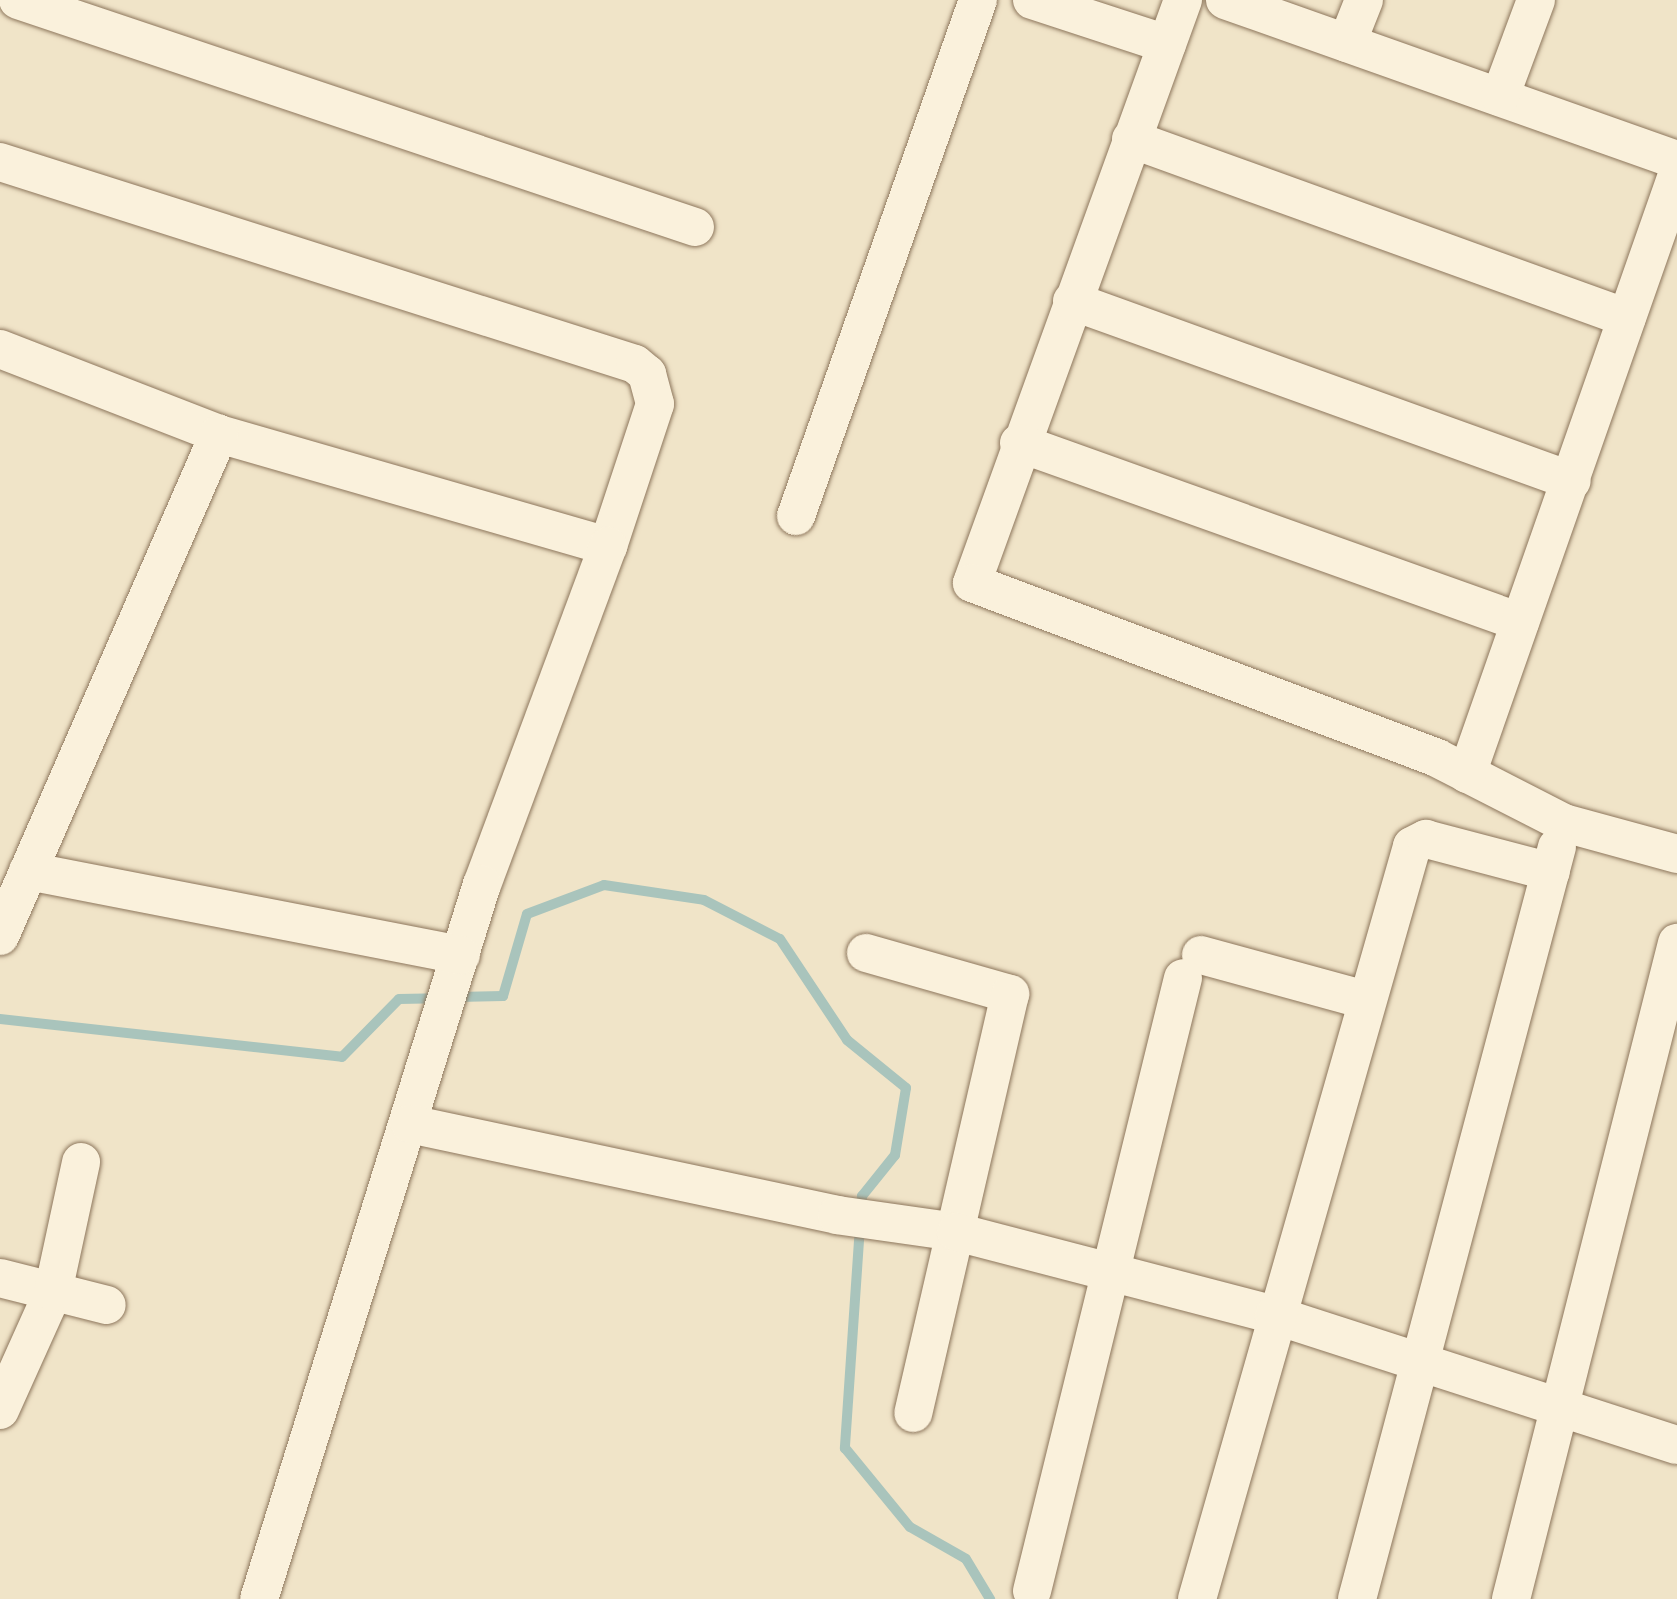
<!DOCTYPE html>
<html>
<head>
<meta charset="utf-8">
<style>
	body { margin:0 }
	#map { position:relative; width:1677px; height:1599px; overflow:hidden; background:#f0e4c8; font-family:"Noto Serif",serif }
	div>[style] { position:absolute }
	.stream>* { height:10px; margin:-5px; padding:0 5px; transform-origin:5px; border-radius:5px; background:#a9c4bc }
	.roads { filter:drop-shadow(0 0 2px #8d765c) drop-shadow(0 0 2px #8d765c) }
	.minor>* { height:38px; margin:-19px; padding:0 19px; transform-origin:19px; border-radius:19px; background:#faf1dc }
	span { translate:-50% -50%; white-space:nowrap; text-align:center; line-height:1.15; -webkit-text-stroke:5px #f7eed8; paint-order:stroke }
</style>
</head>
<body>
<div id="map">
	<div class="stream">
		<i style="left:457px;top:997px;width:46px;rotate:-1.2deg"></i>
		<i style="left:503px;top:996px;width:85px;rotate:-73.7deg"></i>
		<i style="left:527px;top:914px;width:82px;rotate:-20.6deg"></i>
		<i style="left:604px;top:885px;width:101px;rotate:8.5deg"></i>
		<i style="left:704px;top:900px;width:85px;rotate:27.2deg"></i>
		<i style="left:780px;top:939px;width:121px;rotate:56.4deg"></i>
		<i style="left:847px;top:1040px;width:76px;rotate:39.1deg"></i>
		<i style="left:906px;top:1088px;width:68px;rotate:99.3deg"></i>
		<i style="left:895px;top:1155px;width:53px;rotate:128.8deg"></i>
		<i style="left:862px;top:1196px;width:15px;rotate:94deg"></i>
		<i style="left:0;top:1019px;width:344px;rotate:6.3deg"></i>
		<i style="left:342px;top:1057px;width:81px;rotate:-45.5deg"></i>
		<i style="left:399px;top:999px;width:39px;rotate:-1deg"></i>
		<i style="left:860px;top:1226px;width:223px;rotate:93.9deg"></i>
		<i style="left:845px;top:1448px;width:102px;rotate:50.6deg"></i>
		<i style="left:910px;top:1527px;width:64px;rotate:29.7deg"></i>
		<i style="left:966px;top:1559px;width:47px;rotate:59deg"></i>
	</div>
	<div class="roads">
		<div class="minor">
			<i style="left:18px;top:0;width:714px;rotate:18.54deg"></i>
			<i style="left:1032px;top:0;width:142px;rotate:18.1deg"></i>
			<i style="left:1183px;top:0;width:620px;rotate:109.9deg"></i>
			<i style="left:972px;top:583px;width:497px;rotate:20.6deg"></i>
			<i style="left:1437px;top:758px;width:143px;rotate:27.1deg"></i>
			<i style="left:1564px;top:823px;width:117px;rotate:15.3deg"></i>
			<i style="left:1225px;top:0;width:479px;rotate:19.5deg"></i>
			<i style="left:1347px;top:43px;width:46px;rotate:-68.4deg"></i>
			<i style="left:1500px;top:97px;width:103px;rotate:-69.6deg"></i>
			<i style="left:1131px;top:139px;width:527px;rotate:19.84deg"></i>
			<i style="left:0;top:162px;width:666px;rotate:17.65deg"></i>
			<i style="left:635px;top:364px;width:16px;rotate:40deg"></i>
			<i style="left:647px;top:374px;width:31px;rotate:75deg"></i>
			<i style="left:655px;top:404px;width:150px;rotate:108.3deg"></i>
			<i style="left:1072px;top:301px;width:531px;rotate:19.8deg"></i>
			<i style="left:0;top:349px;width:235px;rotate:21.2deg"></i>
			<i style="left:219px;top:434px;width:405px;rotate:16.1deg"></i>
			<i style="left:608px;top:546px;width:361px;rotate:110.4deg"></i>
			<i style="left:482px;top:884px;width:749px;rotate:107.32deg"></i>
			<i style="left:1019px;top:443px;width:532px;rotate:19.66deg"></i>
			<i style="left:796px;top:516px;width:547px;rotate:-70.57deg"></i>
			<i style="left:1467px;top:774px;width:635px;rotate:-70.68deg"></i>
			<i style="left:28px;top:871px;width:441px;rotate:11deg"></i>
			<i style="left:0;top:936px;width:548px;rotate:-66.43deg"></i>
			<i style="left:866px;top:953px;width:150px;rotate:15.9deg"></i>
			<i style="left:1010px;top:994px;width:430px;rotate:103deg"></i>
			<i style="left:1201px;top:955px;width:171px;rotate:15.3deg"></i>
			<i style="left:410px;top:1124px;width:437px;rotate:12deg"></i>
			<i style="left:837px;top:1215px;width:120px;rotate:8.1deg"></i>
			<i style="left:956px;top:1232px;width:329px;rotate:14.6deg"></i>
			<i style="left:1274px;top:1315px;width:423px;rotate:17.9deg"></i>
			<i style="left:0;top:1278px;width:110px;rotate:14.2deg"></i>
			<i style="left:0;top:1410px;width:129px;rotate:-65.8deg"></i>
			<i style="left:53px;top:1292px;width:133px;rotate:-77.8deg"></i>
			<i style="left:1032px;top:1591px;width:631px;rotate:-76.16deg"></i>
			<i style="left:1197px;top:1599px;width:783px;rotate:-74.06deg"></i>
			<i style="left:1412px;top:846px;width:16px;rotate:-27deg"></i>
			<i style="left:1426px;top:839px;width:129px;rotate:14.8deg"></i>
			<i style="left:1357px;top:1599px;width:778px;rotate:-75.11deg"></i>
			<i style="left:1511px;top:1599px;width:677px;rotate:-75.8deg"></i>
		</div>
	</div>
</div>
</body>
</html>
